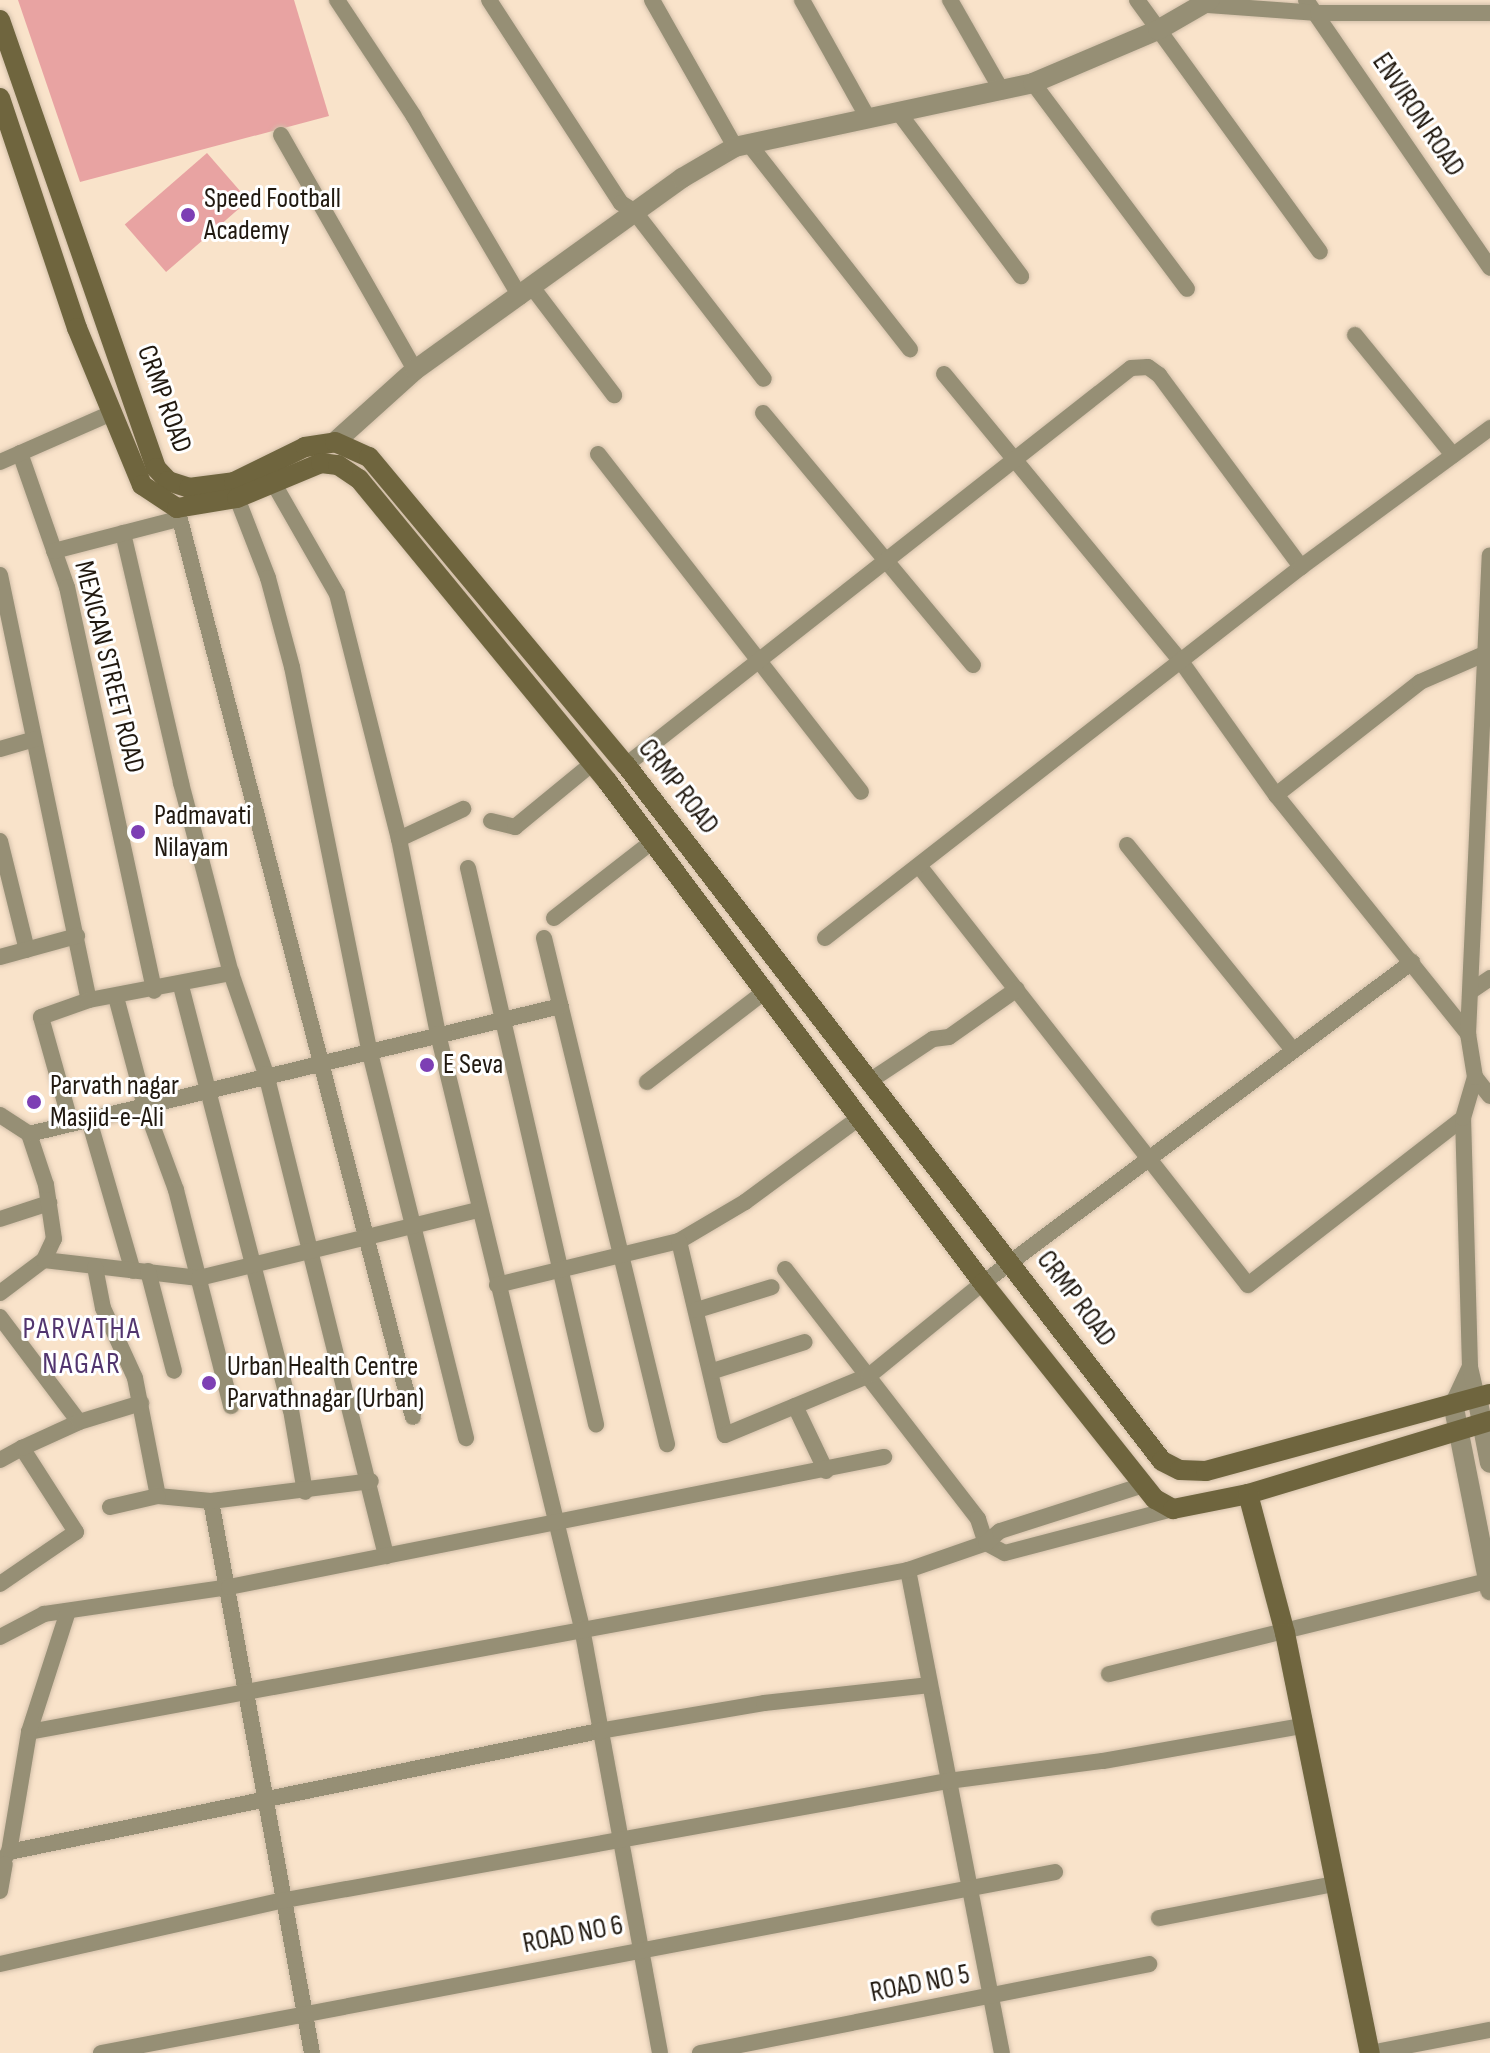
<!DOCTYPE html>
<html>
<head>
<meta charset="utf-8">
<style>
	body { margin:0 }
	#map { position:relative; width:1490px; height:2053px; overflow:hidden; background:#f9e3ca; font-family:"Sofia Sans Condensed",sans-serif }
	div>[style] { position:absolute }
	.green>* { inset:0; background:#e8a3a2; transform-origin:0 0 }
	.roads { filter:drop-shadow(0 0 2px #d2bfa9) drop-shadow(0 0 2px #d2bfa9) }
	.minor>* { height:16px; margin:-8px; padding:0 8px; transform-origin:8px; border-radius:8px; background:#968f75 }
	.tertiary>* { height:20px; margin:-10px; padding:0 10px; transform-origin:10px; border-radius:10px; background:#968f75 }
	.secondary>* { height:20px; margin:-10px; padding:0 10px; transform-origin:10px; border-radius:10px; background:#6f653e }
	.dots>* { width:22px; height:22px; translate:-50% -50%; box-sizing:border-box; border:4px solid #fff; border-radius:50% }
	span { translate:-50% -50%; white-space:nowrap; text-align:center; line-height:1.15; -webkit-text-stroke:6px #fff; paint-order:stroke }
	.street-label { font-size:28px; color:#211910 }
	.poi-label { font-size:28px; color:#211910 }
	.left { translate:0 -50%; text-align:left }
	.neighbourhood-label { font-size:30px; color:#52356f; letter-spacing:2px }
</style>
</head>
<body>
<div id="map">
	<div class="green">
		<i style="clip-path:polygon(18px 0,294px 0,329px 116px,80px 182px)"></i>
		<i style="left:207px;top:153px;width:63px;height:109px;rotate:49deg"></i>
	</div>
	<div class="roads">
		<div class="minor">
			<i style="left:337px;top:0;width:138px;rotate:56.5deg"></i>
			<i style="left:413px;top:115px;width:211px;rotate:59.5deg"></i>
			<i style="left:489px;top:0;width:242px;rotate:57deg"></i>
			<i style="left:621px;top:203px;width:15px;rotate:32deg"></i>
			<i style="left:634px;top:211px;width:212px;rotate:52.3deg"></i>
			<i style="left:652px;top:0;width:169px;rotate:60.5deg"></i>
			<i style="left:802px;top:0;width:137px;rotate:60.8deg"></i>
			<i style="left:950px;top:0;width:105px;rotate:60.3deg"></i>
			<i style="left:1137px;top:0;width:311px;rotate:54deg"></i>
			<i style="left:1306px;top:0;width:325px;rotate:55.5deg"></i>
			<i style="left:1208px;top:5px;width:110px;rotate:4.2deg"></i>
			<i style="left:1318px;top:13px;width:172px"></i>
			<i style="left:1033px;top:83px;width:257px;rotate:53.2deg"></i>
			<i style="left:899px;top:113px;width:204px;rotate:53.2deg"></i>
			<i style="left:281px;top:135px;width:271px;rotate:60.3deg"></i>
			<i style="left:749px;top:144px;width:261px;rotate:51.9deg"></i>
			<i style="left:532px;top:287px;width:136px;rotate:52.8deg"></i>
			<i style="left:1355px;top:335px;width:155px;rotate:50.8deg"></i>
			<i style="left:944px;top:374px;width:371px;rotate:50.5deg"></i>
			<i style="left:1180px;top:660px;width:166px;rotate:54.6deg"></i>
			<i style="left:1276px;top:795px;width:307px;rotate:51.2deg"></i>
			<i style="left:763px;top:413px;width:328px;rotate:50.2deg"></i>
			<i style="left:20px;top:453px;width:142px;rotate:70.7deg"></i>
			<i style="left:67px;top:587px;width:413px;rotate:77.8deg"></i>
			<i style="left:598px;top:454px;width:428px;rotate:52.1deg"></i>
			<i style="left:0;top:462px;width:124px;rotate:-23.7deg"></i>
			<i style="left:274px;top:484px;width:127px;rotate:60.2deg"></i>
			<i style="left:337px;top:594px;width:253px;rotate:75.8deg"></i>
			<i style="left:399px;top:839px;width:199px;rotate:78.7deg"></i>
			<i style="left:438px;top:1034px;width:611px;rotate:76.37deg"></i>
			<i style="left:582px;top:1628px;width:432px;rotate:79.6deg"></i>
			<i style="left:237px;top:498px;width:86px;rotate:68.8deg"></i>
			<i style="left:268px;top:578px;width:92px;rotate:74.9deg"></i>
			<i style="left:292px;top:667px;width:394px;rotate:78.6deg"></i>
			<i style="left:370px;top:1053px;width:397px;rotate:76deg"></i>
			<i style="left:177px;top:508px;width:939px;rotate:75.45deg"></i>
			<i style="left:123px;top:533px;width:257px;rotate:76.9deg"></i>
			<i style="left:181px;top:783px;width:196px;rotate:75.3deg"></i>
			<i style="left:231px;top:973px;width:107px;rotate:70.9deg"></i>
			<i style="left:266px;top:1074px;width:497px;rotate:76deg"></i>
			<i style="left:54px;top:551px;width:128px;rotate:-14.5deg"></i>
			<i style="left:0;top:575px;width:434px;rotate:78.2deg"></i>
			<i style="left:0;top:749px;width:35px;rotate:-16deg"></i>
			<i style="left:626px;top:765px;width:642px;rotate:-38.17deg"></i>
			<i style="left:1131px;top:368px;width:17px;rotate:-3deg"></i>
			<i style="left:1148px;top:367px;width:14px;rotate:36deg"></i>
			<i style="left:1159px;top:375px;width:239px;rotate:53.5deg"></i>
			<i style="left:1276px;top:795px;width:183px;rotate:-38.1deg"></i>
			<i style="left:1420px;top:682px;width:68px;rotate:-23.5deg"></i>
			<i style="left:491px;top:821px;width:25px;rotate:14deg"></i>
			<i style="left:515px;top:827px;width:101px;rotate:-39.4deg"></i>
			<i style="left:399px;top:839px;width:71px;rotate:-25.1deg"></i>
			<i style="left:0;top:841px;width:112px;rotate:76.1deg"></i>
			<i style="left:1127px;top:845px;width:264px;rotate:51deg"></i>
			<i style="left:920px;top:867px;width:531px;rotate:51.88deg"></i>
			<i style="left:1248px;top:1285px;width:272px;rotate:-37.8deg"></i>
			<i style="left:468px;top:868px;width:571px;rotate:77.04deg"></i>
			<i style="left:554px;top:918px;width:125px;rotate:-37.9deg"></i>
			<i style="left:544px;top:938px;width:521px;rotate:76.34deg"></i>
			<i style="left:825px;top:938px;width:604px;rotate:-37.93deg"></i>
			<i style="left:1301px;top:567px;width:235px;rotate:-36.3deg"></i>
			<i style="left:0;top:957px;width:80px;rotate:-15.3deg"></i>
			<i style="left:181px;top:986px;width:438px;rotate:75.5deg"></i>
			<i style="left:291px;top:1410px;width:83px;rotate:80.3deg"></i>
			<i style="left:1471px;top:991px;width:23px;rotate:-34deg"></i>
			<i style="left:116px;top:997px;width:113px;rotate:75.1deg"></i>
			<i style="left:145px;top:1106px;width:90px;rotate:69.7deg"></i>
			<i style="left:176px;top:1190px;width:223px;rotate:75.7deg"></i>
			<i style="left:1475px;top:1077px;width:24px;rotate:52deg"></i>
			<i style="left:871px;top:1080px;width:74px;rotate:-33.5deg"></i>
			<i style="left:933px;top:1039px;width:16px;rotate:-7deg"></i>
			<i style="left:949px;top:1037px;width:83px;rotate:-35.2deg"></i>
			<i style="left:647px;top:1082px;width:151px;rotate:-37.5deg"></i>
			<i style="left:0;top:1115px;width:35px;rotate:33deg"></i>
			<i style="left:89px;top:1120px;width:157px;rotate:73.8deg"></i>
			<i style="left:71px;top:1124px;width:111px;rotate:-105.7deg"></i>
			<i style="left:41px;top:1017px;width:51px;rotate:-19.5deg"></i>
			<i style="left:89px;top:1000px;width:145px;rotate:-10.8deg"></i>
			<i style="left:0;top:1219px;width:52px;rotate:-18.1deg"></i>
			<i style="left:679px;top:1241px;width:77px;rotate:-30.6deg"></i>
			<i style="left:745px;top:1202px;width:142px;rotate:-36.4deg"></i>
			<i style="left:44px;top:1260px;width:156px;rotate:6.6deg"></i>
			<i style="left:199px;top:1278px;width:288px;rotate:-13.7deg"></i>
			<i style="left:95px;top:1267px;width:42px;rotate:79deg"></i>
			<i style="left:103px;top:1308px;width:77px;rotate:65.4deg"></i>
			<i style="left:135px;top:1378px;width:120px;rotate:79deg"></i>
			<i style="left:158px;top:1496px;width:53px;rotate:5.4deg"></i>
			<i style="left:211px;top:1501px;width:561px;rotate:79.63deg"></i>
			<i style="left:785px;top:1269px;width:316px;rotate:52.3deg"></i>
			<i style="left:978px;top:1519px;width:25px;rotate:72deg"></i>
			<i style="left:986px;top:1543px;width:21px;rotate:28deg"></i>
			<i style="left:1005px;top:1553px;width:174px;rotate:-14.7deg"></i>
			<i style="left:148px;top:1271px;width:103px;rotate:75.4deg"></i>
			<i style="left:497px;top:1285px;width:187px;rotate:-13.6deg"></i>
			<i style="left:679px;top:1241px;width:199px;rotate:76.7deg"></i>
			<i style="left:725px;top:1435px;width:157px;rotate:-22.5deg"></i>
			<i style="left:870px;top:1375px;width:146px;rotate:-39.2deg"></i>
			<i style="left:983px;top:1283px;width:536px;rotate:-36.81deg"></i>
			<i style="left:0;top:1293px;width:55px;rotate:-36.9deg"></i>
			<i style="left:44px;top:1260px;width:23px;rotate:-65deg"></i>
			<i style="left:54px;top:1239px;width:55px;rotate:-98.4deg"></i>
			<i style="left:46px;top:1185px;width:54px;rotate:-108.4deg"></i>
			<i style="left:29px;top:1134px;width:547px;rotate:-13.53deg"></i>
			<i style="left:697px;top:1310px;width:78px;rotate:-17deg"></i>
			<i style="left:0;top:1317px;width:131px;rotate:53deg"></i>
			<i style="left:1470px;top:1367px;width:249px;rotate:-91.6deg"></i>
			<i style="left:1463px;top:1118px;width:43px;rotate:-73.7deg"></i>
			<i style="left:1475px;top:1077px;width:44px;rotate:-99.2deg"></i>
			<i style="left:1468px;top:1034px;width:479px;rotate:-87.4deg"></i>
			<i style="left:713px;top:1371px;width:96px;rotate:-17.5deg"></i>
			<i style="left:1453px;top:1403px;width:40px;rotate:-65deg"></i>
			<i style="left:1470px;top:1367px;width:31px;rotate:77deg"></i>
			<i style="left:795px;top:1406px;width:72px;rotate:64.5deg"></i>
			<i style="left:0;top:1460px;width:25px;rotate:-29deg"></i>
			<i style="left:211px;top:1501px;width:161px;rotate:-7.1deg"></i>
			<i style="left:110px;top:1507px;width:49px;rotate:-12.9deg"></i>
			<i style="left:908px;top:1570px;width:492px;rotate:79deg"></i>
			<i style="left:0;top:1584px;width:92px;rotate:-34.4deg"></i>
			<i style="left:76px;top:1532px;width:100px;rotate:-122.7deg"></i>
			<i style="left:22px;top:1448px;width:63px;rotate:-24.5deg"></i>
			<i style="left:79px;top:1422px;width:65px;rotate:-17deg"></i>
			<i style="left:0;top:1637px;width:50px;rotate:-27.6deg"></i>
			<i style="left:44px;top:1614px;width:187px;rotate:-8.3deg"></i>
			<i style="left:229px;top:1587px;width:668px;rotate:-11.23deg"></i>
			<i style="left:1109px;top:1674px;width:390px;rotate:-13.8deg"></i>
			<i style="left:29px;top:1732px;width:894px;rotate:-10.44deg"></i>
			<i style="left:908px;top:1570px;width:83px;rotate:-19.1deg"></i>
			<i style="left:986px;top:1543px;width:18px;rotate:-41deg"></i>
			<i style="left:1000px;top:1531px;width:147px;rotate:-17.8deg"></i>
			<i style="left:9px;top:1852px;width:122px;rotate:-80.5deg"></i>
			<i style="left:29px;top:1732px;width:127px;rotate:-72.1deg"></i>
			<i style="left:0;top:1864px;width:15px;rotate:-53deg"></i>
			<i style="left:9px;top:1852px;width:602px;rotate:-11.59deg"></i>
			<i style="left:599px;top:1731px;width:167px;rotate:-9.6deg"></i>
			<i style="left:764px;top:1703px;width:167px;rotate:-6.2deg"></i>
			<i style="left:0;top:1891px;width:27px;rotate:-80deg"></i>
			<i style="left:1159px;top:1918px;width:178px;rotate:-11deg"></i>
			<i style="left:0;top:1964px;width:287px;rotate:-12.7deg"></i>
			<i style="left:280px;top:1901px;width:679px;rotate:-10.18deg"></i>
			<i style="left:948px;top:1781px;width:156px;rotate:-7.4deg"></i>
			<i style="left:1103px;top:1761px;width:201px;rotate:-10deg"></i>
			<i style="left:101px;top:2053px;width:971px;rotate:-10.74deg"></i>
			<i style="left:700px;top:2053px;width:458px;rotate:-11.2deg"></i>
			<i style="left:1370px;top:2053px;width:122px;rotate:-10.9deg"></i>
		</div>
		<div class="tertiary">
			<i style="left:335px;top:442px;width:108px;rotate:-42deg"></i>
			<i style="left:415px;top:370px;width:329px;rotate:-35.7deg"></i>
			<i style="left:682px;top:178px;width:61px;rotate:-30.3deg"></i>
			<i style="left:735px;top:147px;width:305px;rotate:-12.1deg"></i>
			<i style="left:1033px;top:83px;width:136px;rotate:-23deg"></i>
			<i style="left:1158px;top:30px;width:60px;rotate:-30deg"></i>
			<i style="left:1477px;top:1397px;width:67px;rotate:78.9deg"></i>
			<i style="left:1453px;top:1403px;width:191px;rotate:78.8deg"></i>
		</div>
		<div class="secondary">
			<i style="left:0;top:20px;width:474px;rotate:70.8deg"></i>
			<i style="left:156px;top:468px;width:18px;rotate:47deg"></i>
			<i style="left:168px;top:481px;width:22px;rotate:18deg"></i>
			<i style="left:189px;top:488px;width:45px;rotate:-7.6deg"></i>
			<i style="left:234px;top:482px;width:79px;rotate:-26.2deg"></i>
			<i style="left:305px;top:447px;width:30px;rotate:-9deg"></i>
			<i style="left:335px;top:442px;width:37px;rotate:24deg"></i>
			<i style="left:369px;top:457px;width:401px;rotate:50.2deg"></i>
			<i style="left:626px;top:765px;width:878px;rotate:52.4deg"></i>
			<i style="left:1162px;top:1461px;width:20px;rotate:27deg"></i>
			<i style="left:1180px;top:1470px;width:26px;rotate:2deg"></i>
			<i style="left:1206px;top:1471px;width:294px;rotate:-15.2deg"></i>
			<i style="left:0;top:98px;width:243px;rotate:71.5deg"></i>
			<i style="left:77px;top:328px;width:170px;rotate:67.5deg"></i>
			<i style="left:142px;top:485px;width:42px;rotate:33.3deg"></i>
			<i style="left:177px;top:508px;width:61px;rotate:-9.5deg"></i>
			<i style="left:237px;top:498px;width:91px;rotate:-22.6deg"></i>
			<i style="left:321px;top:463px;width:17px;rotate:7deg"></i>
			<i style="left:338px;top:465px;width:25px;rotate:34deg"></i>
			<i style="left:359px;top:479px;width:391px;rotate:50.6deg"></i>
			<i style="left:607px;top:781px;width:627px;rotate:53.17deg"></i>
			<i style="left:983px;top:1283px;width:276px;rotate:51.5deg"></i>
			<i style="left:1155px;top:1499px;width:21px;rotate:29deg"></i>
			<i style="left:1173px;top:1509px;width:76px;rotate:-11.3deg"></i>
			<i style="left:1248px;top:1494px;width:253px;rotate:-16.8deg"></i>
			<i style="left:1248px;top:1494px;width:144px;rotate:75.1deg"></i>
			<i style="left:1285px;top:1633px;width:429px;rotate:78.6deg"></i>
		</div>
	</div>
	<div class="dots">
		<i style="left:188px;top:215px;background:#7d3fb4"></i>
		<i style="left:138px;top:832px;background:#7d3fb4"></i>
		<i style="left:427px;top:1065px;background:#7d3fb4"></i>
		<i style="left:34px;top:1102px;background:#7d3fb4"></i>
		<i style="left:209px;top:1383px;background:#7d3fb4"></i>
	</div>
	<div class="street-label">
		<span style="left:1418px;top:115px;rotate:56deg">ENVIRON ROAD</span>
		<span style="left:164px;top:399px;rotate:70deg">CRMP ROAD</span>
		<span style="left:109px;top:667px;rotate:76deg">MEXICAN STREET ROAD</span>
		<span style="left:678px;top:787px;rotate:52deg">CRMP ROAD</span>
		<span style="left:1076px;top:1299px;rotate:53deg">CRMP ROAD</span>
		<span style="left:573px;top:1935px;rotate:-11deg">ROAD NO 6</span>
		<span style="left:920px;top:1984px;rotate:-11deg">ROAD NO 5</span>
	</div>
	<div class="poi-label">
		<span class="left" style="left:204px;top:215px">Speed Football<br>Academy</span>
		<span class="left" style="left:154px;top:832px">Padmavati<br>Nilayam</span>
		<span class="left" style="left:443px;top:1065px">E Seva</span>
		<span class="left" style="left:50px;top:1102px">Parvath nagar<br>Masjid-e-Ali</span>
		<span class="left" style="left:227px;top:1383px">Urban Health Centre<br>Parvathnagar (Urban)</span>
	</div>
	<div class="neighbourhood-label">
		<span style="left:82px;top:1346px">PARVATHA<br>NAGAR</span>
	</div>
</div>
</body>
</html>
